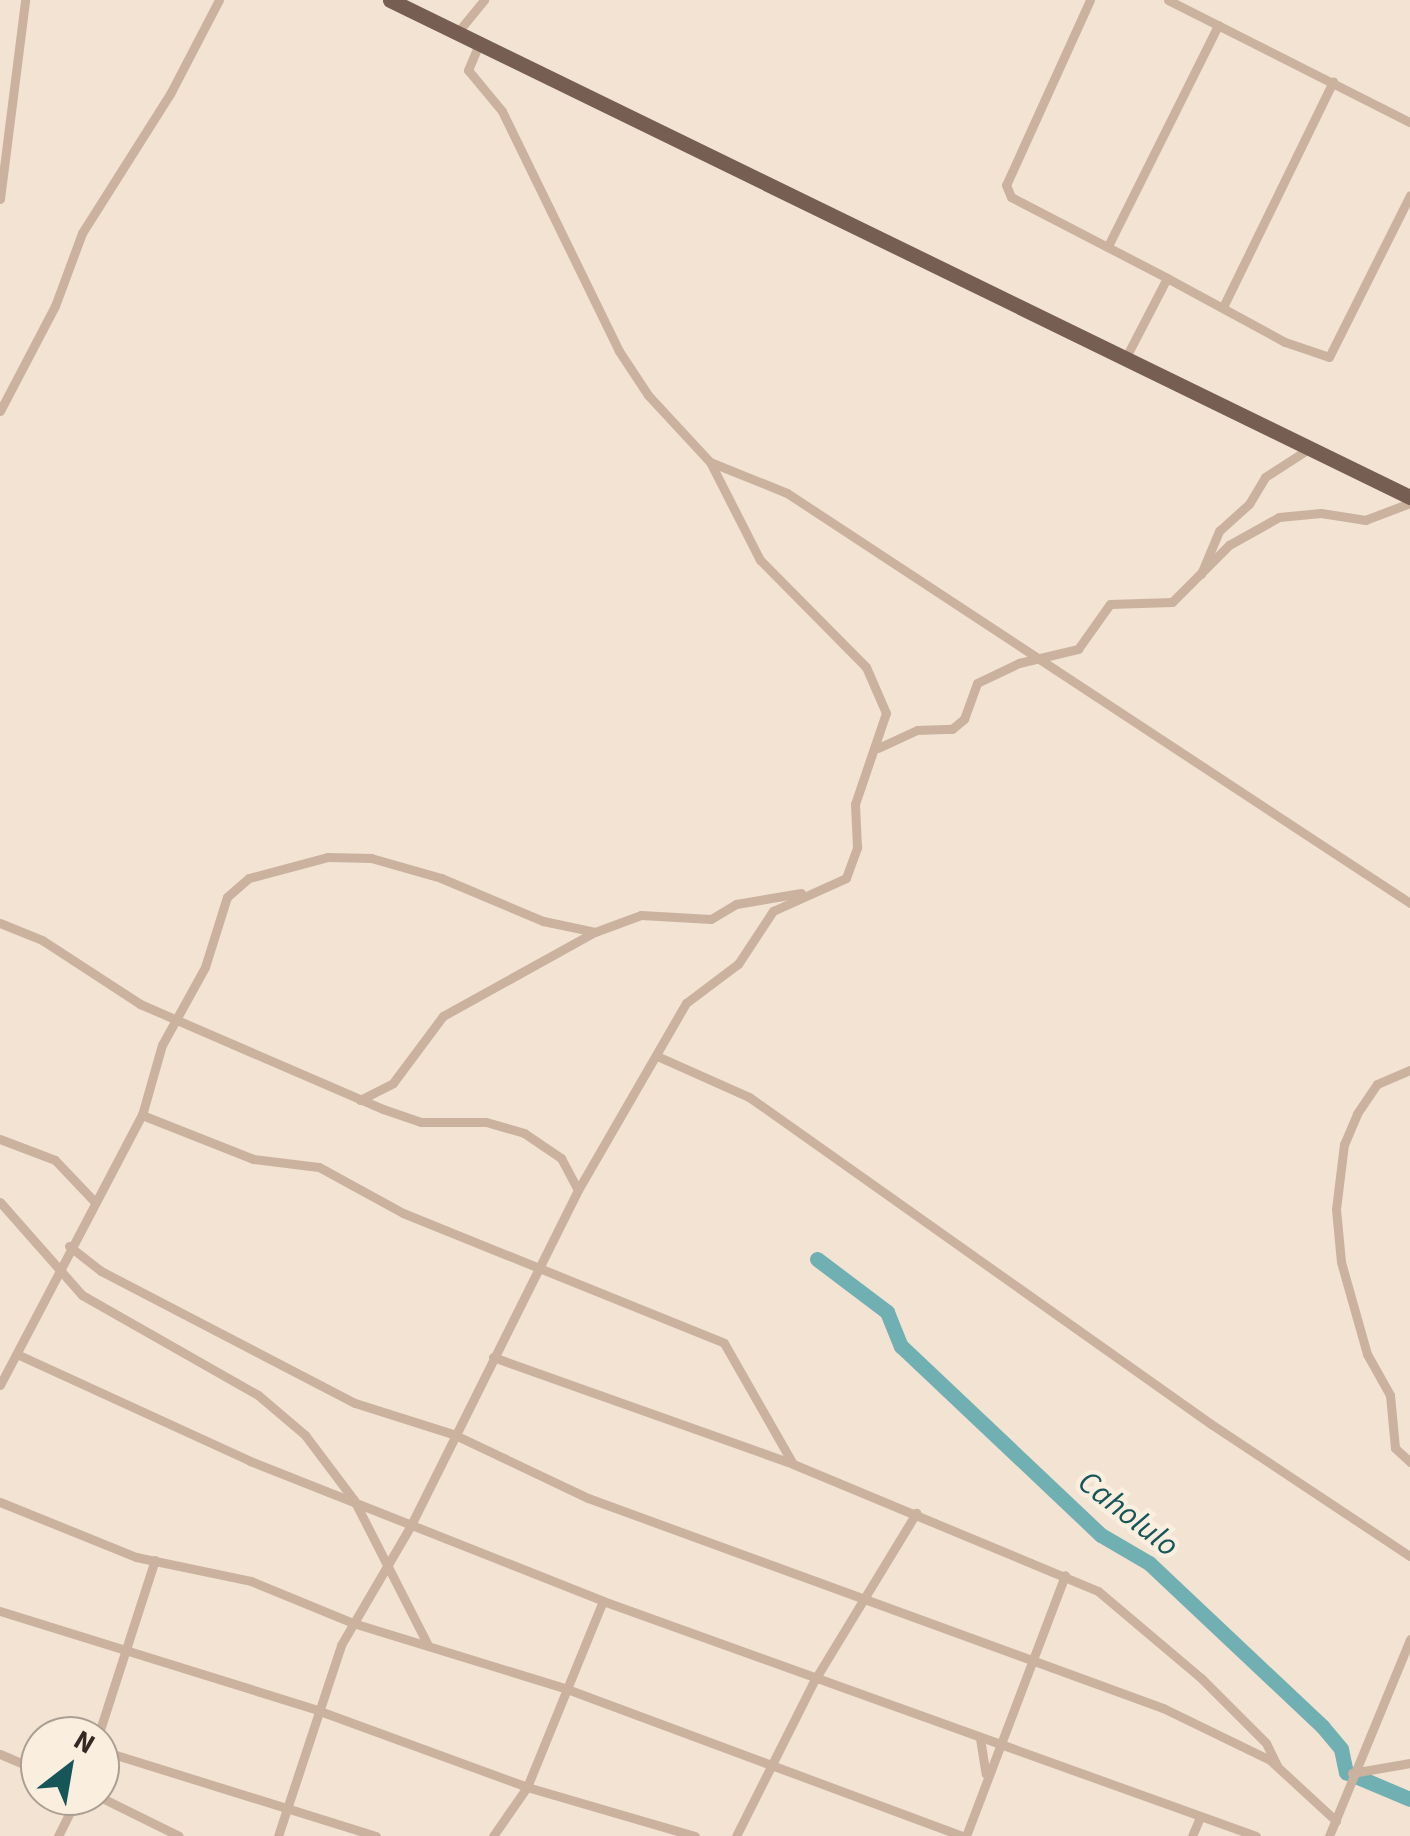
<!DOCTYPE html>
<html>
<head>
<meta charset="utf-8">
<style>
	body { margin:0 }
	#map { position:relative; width:1410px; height:1836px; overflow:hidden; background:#f2e3d3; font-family:"Source Sans 3",sans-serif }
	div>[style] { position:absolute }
	.river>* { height:15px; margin:-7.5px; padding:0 7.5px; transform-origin:7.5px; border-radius:7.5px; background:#70b0b2 }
	.minor>* { height:9px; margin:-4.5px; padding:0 4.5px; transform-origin:4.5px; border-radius:4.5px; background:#cbb29f }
	.primary>* { height:15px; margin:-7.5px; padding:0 7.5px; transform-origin:7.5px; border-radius:7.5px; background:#775e53 }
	span { translate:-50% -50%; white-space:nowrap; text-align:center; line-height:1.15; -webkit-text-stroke:9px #faeedf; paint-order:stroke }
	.water-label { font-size:32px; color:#165558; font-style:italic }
	.north { position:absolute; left:20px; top:1716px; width:100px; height:100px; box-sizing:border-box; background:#faeedf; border:2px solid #ab9f94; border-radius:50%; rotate:31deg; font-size:28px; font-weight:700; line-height:40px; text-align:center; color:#342823 }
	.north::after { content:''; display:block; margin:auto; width:35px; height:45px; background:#165558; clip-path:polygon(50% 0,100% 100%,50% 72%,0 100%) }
</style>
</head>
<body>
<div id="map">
	<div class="river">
		<i style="left:817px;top:1259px;width:88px;rotate:37.1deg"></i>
		<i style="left:887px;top:1312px;width:37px;rotate:68deg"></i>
		<i style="left:901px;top:1346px;width:275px;rotate:43.4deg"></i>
		<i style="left:1101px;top:1535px;width:56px;rotate:30.3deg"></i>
		<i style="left:1149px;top:1563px;width:238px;rotate:43.3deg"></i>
		<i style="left:1322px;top:1726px;width:30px;rotate:50deg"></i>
		<i style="left:1341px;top:1749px;width:24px;rotate:78deg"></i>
		<i style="left:1346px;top:1772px;width:69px;rotate:22.9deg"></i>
	</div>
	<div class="minor">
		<i style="left:1090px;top:0;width:203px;rotate:114.4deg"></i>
		<i style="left:1006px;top:185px;width:13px;rotate:67deg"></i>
		<i style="left:1011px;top:197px;width:176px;rotate:27.4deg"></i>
		<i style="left:1167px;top:278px;width:89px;rotate:117.4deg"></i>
		<i style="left:1168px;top:0;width:271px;rotate:26.8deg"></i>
		<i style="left:457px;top:33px;width:43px;rotate:-50.7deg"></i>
		<i style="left:0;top:199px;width:201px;rotate:-82.8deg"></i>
		<i style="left:1108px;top:246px;width:247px;rotate:-63.5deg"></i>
		<i style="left:1167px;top:278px;width:134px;rotate:28.5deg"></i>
		<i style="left:1285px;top:342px;width:46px;rotate:18.8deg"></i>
		<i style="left:1329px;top:357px;width:181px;rotate:-63.4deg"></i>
		<i style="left:1223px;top:307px;width:251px;rotate:-64deg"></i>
		<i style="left:0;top:411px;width:119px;rotate:-62.4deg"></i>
		<i style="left:55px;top:306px;width:78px;rotate:-69.7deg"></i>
		<i style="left:82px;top:233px;width:165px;rotate:-57.7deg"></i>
		<i style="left:170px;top:94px;width:106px;rotate:-62.5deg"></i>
		<i style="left:710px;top:462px;width:83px;rotate:21.9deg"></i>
		<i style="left:787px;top:493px;width:746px;rotate:33.35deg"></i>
		<i style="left:1201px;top:574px;width:47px;rotate:-67.3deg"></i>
		<i style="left:1219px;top:531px;width:40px;rotate:-42deg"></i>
		<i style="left:1249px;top:504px;width:31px;rotate:-59deg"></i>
		<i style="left:1265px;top:477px;width:54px;rotate:-32.8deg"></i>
		<i style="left:878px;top:748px;width:43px;rotate:-24.8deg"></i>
		<i style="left:917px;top:730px;width:35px;rotate:-2deg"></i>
		<i style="left:952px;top:729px;width:16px;rotate:-40deg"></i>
		<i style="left:964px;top:719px;width:38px;rotate:-70deg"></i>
		<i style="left:977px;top:683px;width:47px;rotate:-25.5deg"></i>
		<i style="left:1019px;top:663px;width:61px;rotate:-13.3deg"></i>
		<i style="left:1078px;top:649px;width:55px;rotate:-54.6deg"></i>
		<i style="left:1110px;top:604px;width:62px;rotate:-1.8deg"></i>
		<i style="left:1172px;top:602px;width:81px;rotate:-45deg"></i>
		<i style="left:1229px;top:545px;width:57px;rotate:-29.2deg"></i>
		<i style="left:1279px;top:517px;width:42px;rotate:-5.4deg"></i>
		<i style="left:1321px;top:513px;width:45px;rotate:9deg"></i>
		<i style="left:1365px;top:520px;width:48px;rotate:-20.7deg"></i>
		<i style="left:0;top:923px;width:45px;rotate:22deg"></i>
		<i style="left:42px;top:940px;width:117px;rotate:33.1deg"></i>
		<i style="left:140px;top:1004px;width:265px;rotate:23.4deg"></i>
		<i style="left:383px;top:1109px;width:40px;rotate:18.9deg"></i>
		<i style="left:421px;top:1122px;width:65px"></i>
		<i style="left:486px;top:1122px;width:40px;rotate:16deg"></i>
		<i style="left:524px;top:1133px;width:45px;rotate:34deg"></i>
		<i style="left:561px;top:1158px;width:36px;rotate:62deg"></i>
		<i style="left:657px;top:1056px;width:101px;rotate:24deg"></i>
		<i style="left:749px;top:1097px;width:566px;rotate:35.29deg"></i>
		<i style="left:1211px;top:1424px;width:239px;rotate:33.6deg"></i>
		<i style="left:1410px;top:1070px;width:36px;rotate:157deg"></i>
		<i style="left:1377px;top:1084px;width:36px;rotate:124deg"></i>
		<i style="left:1357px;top:1114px;width:33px;rotate:113deg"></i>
		<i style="left:1344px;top:1144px;width:65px;rotate:97deg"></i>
		<i style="left:1336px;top:1209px;width:53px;rotate:84.6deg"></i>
		<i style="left:1341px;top:1262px;width:96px;rotate:74.2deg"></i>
		<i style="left:1367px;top:1354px;width:47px;rotate:60.7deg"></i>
		<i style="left:1390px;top:1395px;width:53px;rotate:84.6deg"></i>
		<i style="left:1395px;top:1448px;width:21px;rotate:43deg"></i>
		<i style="left:360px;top:1100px;width:37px;rotate:-27deg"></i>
		<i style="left:393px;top:1083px;width:84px;rotate:-53.3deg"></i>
		<i style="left:443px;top:1016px;width:171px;rotate:-29deg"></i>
		<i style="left:142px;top:1115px;width:73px;rotate:-74.1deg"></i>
		<i style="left:162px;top:1045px;width:89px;rotate:-61.1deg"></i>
		<i style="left:205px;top:967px;width:73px;rotate:-72.6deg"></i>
		<i style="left:227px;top:897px;width:29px;rotate:-41deg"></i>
		<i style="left:249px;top:878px;width:82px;rotate:-14.9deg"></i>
		<i style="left:328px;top:857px;width:43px;rotate:1.3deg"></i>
		<i style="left:371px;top:858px;width:73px;rotate:15.9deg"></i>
		<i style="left:441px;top:878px;width:111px;rotate:22.9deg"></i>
		<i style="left:543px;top:921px;width:53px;rotate:11.9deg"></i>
		<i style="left:595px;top:932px;width:49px;rotate:-20.3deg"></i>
		<i style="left:641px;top:915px;width:70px;rotate:3.3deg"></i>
		<i style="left:711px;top:919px;width:29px;rotate:-31deg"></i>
		<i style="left:736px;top:904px;width:66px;rotate:-9.6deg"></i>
		<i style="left:0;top:1139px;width:59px;rotate:20.9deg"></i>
		<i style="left:55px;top:1160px;width:57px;rotate:46.4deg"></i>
		<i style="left:0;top:1202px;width:124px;rotate:48.6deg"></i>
		<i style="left:82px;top:1295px;width:202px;rotate:29.6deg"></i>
		<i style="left:258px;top:1395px;width:62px;rotate:40.4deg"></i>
		<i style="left:305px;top:1435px;width:81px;rotate:53deg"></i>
		<i style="left:354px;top:1500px;width:161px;rotate:63deg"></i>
		<i style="left:69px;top:1246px;width:41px;rotate:38deg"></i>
		<i style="left:101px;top:1271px;width:286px;rotate:27.5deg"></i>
		<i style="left:355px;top:1403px;width:103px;rotate:17.6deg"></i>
		<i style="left:453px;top:1434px;width:149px;rotate:25.4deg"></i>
		<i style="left:588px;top:1498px;width:612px;rotate:20.06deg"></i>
		<i style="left:1163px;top:1708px;width:119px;rotate:25.9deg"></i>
		<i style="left:1270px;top:1760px;width:90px;rotate:42.7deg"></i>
		<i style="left:19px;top:1355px;width:254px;rotate:24.6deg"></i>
		<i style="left:250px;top:1461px;width:380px;rotate:21.6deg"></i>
		<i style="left:603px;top:1601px;width:694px;rotate:19.79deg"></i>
		<i style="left:493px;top:1357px;width:319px;rotate:19.6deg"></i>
		<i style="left:793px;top:1464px;width:330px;rotate:22.6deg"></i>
		<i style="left:1098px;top:1591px;width:135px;rotate:40.2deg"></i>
		<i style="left:1201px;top:1678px;width:92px;rotate:45deg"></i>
		<i style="left:1266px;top:1743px;width:25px;rotate:64deg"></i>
		<i style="left:0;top:1385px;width:305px;rotate:-62.3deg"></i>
		<i style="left:142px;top:1115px;width:119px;rotate:21.6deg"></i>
		<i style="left:253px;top:1159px;width:66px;rotate:6.9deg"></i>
		<i style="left:319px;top:1167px;width:96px;rotate:28.7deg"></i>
		<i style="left:403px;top:1213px;width:346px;rotate:22deg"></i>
		<i style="left:724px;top:1343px;width:139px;rotate:60.3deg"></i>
		<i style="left:0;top:1502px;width:147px;rotate:22deg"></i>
		<i style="left:136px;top:1557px;width:117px;rotate:11.8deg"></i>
		<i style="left:251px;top:1581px;width:110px;rotate:22.4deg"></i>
		<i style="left:353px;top:1623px;width:224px;rotate:17.1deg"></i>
		<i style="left:567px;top:1689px;width:421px;rotate:20.4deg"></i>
		<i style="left:0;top:1611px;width:332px;rotate:17.3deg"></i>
		<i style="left:317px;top:1710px;width:224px;rotate:20.1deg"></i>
		<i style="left:527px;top:1787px;width:201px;rotate:-67.8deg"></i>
		<i style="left:98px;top:1736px;width:185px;rotate:-72.1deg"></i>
		<i style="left:980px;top:1738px;width:36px;rotate:81deg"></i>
		<i style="left:100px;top:1750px;width:289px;rotate:17.3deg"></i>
		<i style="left:0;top:1754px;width:43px;rotate:23deg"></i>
		<i style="left:1352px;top:1773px;width:59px;rotate:-9.8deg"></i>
		<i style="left:98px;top:1796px;width:90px;rotate:26.3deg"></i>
		<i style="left:58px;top:1836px;width:45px;rotate:-63.4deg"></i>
		<i style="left:278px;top:1836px;width:201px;rotate:-71.7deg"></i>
		<i style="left:341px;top:1645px;width:139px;rotate:-59.7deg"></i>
		<i style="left:411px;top:1525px;width:374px;rotate:-63.5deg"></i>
		<i style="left:578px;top:1190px;width:216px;rotate:-60deg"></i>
		<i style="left:686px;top:1003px;width:65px;rotate:-36.9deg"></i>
		<i style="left:738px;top:964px;width:64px;rotate:-56.6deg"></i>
		<i style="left:773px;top:911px;width:80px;rotate:-24.3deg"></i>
		<i style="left:846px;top:878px;width:33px;rotate:-70deg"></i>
		<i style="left:857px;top:847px;width:43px;rotate:-92.7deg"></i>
		<i style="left:855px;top:804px;width:96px;rotate:-71.2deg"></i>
		<i style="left:886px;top:713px;width:50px;rotate:-113.5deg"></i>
		<i style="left:866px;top:667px;width:151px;rotate:-134.7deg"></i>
		<i style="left:760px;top:560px;width:110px;rotate:-117deg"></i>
		<i style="left:710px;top:462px;width:91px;rotate:-132.8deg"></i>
		<i style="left:648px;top:395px;width:53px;rotate:-123.4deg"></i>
		<i style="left:619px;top:351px;width:267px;rotate:-116deg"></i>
		<i style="left:502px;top:111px;width:53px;rotate:-129.7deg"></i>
		<i style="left:468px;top:70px;width:28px;rotate:-67deg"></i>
		<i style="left:493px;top:1836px;width:60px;rotate:-55.2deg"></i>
		<i style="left:527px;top:1787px;width:175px;rotate:16.3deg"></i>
		<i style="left:736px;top:1836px;width:174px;rotate:-63.3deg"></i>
		<i style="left:814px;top:1681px;width:197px;rotate:-58.7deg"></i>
		<i style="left:966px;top:1836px;width:279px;rotate:-69.2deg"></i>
		<i style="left:1192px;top:1836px;width:21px;rotate:-67deg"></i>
		<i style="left:1329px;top:1836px;width:213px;rotate:-67.6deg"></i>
	</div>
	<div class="primary">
		<i style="left:390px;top:0;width:1135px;rotate:25.98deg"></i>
	</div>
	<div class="water-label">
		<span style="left:1128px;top:1514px;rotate:38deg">Caholulo</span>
	</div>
	<div class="north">N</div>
</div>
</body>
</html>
